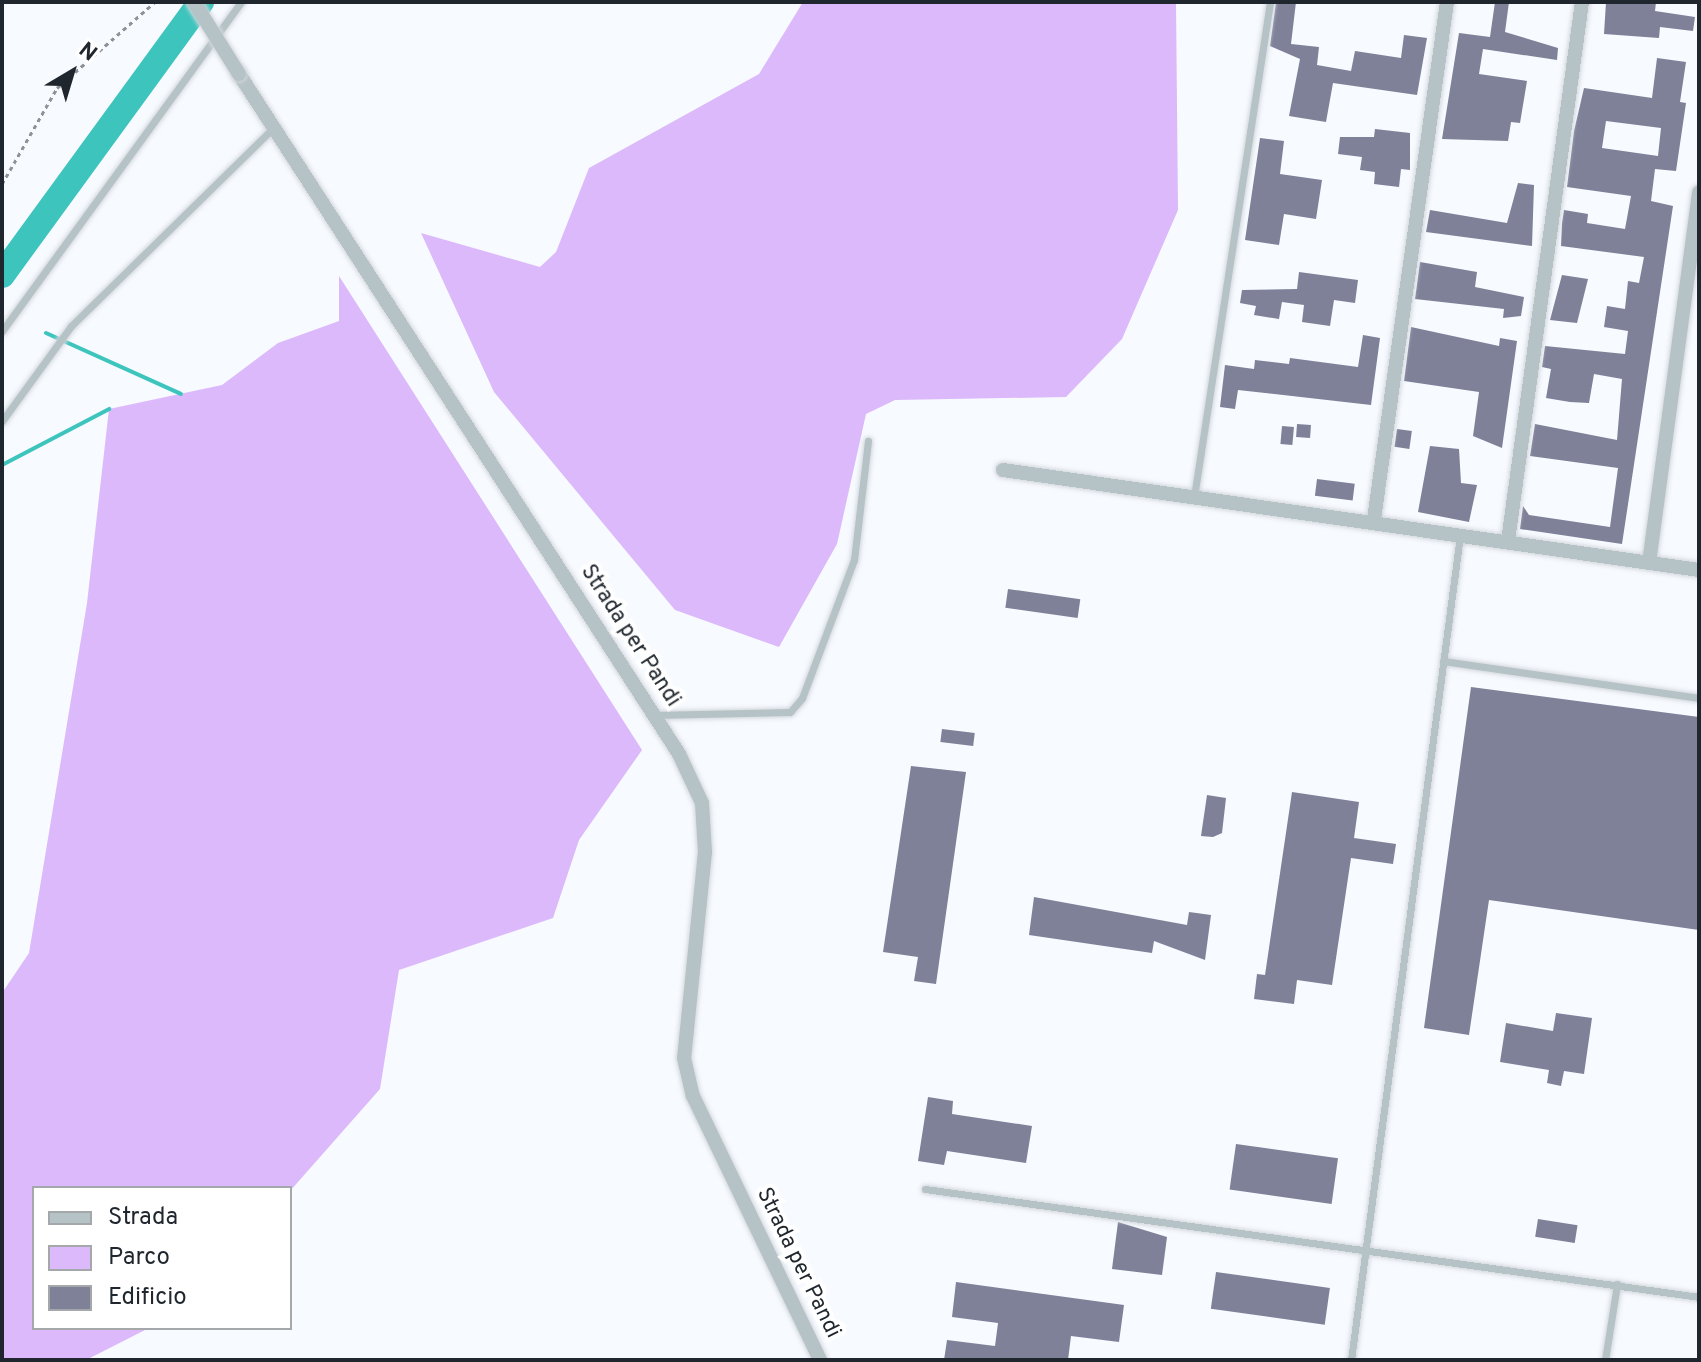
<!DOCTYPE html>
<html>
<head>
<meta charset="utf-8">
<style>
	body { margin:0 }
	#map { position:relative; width:1701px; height:1362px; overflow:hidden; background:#f7faff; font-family:Overpass,sans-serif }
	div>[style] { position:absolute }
	.green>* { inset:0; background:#dcb9fb }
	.stream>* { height:4px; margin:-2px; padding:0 2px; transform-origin:2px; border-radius:2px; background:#3dc4bd }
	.river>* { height:26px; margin:-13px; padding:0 13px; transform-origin:13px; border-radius:13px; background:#3dc4bd }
	.building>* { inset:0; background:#7e8198; transform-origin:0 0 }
	.path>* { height:3px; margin-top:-1.5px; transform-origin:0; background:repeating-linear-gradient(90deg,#8e9399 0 4px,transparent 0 8px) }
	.roads { filter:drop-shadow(0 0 2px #d4d8dd) drop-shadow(0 0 2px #d4d8dd) }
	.lane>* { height:7px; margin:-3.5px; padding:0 3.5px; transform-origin:3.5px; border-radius:3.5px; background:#b5c2c6 }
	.street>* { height:14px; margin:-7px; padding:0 7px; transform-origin:7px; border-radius:7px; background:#b5c2c6 }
	.bridges { filter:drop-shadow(0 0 2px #d4d8dd) drop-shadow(0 0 2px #d4d8dd) }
	.street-bridge>* { height:14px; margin:-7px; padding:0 7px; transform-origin:7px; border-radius:7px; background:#b5c2c6 }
	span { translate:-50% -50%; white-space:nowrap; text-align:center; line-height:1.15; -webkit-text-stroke:8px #fff; paint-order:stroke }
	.street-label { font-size:22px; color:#1f262d }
	.frame { position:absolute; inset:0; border:4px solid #1f262d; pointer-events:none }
	.legend { position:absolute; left:32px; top:1186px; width:260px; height:144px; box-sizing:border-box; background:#fff; border:2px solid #a5a8ab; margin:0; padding:10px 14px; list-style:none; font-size:24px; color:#1f262d }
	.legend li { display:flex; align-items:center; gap:16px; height:40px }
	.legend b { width:40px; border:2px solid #a5a8ab }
	.north { position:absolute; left:32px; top:32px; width:80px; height:80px; -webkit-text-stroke:6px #fff; paint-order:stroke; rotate:38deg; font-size:22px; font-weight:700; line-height:32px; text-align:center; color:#1f262d }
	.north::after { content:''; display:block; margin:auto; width:28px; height:36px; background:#1f262d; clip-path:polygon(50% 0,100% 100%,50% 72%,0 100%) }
</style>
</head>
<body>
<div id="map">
	<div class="green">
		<i style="clip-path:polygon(803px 2px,1176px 2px,1178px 210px,1122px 339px,1066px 397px,895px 400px,866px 414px,837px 544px,779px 647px,675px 610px,494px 392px,421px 233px,540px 267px,556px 252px,589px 168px,759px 74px)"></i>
		<i style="clip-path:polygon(339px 276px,642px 750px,579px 840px,553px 918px,399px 970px,380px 1089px,290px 1191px,34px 1188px,34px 1328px,149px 1328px,86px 1360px,2px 1360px,2px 993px,29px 953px,87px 603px,109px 409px,222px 385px,278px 343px,339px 321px)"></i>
	</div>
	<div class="stream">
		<i style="left:46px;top:333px;width:148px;rotate:24.3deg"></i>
		<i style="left:2px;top:465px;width:121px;rotate:-27.6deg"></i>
	</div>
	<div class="river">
		<i style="left:2px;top:275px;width:338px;rotate:-53.9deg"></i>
	</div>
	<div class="building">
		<i style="clip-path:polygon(1276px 2px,1296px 2px,1291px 44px,1319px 47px,1317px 65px,1351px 71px,1355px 51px,1401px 58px,1404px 35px,1427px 38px,1417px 95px,1333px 83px,1326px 122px,1289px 116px,1300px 59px,1270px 46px)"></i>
		<i style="clip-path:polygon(1495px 2px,1509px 2px,1505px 32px,1558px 48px,1557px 60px,1483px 49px,1479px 74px,1527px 81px,1520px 123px,1511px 122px,1508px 141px,1442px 139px,1459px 33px,1490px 37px)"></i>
		<i style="clip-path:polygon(1606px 2px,1656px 2px,1655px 11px,1695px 17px,1693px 31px,1660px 27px,1659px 38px,1604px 34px)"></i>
		<i style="clip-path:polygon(evenodd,1657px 58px,1686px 62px,1680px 102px,1686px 103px,1676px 171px,1655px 169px,1651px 201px,1673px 206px,1622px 544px,1520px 529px,1523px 506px,1529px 515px,1610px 527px,1618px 468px,1530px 456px,1535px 424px,1617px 440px,1622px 379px,1594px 374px,1589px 403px,1570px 402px,1546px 398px,1551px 369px,1542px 367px,1545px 346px,1625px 354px,1628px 331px,1604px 327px,1607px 306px,1625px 309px,1628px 281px,1639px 283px,1644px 257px,1561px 246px,1562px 223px,1564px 210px,1588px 214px,1587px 223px,1625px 229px,1631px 196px,1567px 187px,1574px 131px,1584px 88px,1652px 98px,1657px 58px,1606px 121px,1661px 128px,1658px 156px,1602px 148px,1606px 121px)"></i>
		<i style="clip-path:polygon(1375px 129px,1410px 133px,1410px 170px,1401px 169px,1399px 187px,1374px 184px,1375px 172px,1360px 170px,1362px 157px,1338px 154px,1340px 137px,1374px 137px)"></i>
		<i style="clip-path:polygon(1260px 138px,1284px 141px,1280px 174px,1322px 180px,1316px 219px,1284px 214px,1279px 245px,1245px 240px)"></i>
		<i style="clip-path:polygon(1518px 183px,1534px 185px,1532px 246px,1426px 232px,1430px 210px,1507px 223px)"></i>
		<i style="clip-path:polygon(1420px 262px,1477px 272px,1475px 287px,1524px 297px,1521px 316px,1503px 318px,1504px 309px,1415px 299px)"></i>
		<i style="clip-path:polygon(1299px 272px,1358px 280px,1355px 303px,1334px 300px,1330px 326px,1302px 322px,1304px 305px,1282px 302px,1283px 296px,1279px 319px,1254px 315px,1256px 306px,1240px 303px,1242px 290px,1297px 289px)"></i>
		<i style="clip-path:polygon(1562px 275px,1588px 279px,1577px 323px,1550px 320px)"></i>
		<i style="clip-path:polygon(1411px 327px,1499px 346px,1500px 338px,1517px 341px,1502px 448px,1473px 436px,1479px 392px,1404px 381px)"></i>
		<i style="clip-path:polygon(1363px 335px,1380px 338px,1371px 405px,1238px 390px,1235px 409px,1220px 407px,1225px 365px,1254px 369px,1255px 360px,1289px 364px,1290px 358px,1358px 367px)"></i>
		<i style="left:1297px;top:424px;width:14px;height:13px;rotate:4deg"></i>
		<i style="left:1282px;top:426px;width:12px;height:18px;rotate:5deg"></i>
		<i style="left:1397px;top:429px;width:15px;height:18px;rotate:8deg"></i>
		<i style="clip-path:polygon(1430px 446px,1459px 449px,1461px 483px,1477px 485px,1469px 522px,1418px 512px)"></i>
		<i style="left:1317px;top:479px;width:38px;height:17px;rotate:7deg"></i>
		<i style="left:1008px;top:589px;width:73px;height:19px;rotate:8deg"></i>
		<i style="clip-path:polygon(1471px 687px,1699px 717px,1699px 930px,1489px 900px,1469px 1035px,1424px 1028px)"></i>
		<i style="left:942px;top:729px;width:33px;height:13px;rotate:7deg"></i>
		<i style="clip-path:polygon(911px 766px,966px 772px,936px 984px,914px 981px,918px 957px,883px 952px)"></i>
		<i style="clip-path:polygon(1292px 792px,1359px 802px,1354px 838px,1396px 844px,1393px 864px,1351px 858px,1332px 985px,1297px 980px,1294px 1004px,1254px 999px,1257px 974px,1265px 975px)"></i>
		<i style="clip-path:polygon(1207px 795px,1226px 798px,1222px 833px,1213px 837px,1201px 836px)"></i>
		<i style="clip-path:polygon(1034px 897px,1187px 925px,1189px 912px,1211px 915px,1205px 960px,1154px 941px,1152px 953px,1029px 935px)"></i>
		<i style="clip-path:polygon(1556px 1013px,1592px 1018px,1584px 1074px,1564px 1071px,1561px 1086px,1547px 1083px,1549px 1070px,1500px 1062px,1506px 1023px,1553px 1031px)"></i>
		<i style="clip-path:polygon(928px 1097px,953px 1101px,952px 1114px,1032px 1126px,1026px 1163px,947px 1151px,944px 1165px,918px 1161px)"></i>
		<i style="left:1236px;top:1144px;width:103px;height:46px;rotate:8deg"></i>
		<i style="left:1538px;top:1219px;width:40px;height:18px;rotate:9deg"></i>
		<i style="clip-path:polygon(1118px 1222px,1167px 1237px,1162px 1275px,1112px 1269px)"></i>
		<i style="left:1216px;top:1272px;width:115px;height:37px;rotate:8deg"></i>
		<i style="clip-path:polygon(956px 1282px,1124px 1305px,1119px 1342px,1071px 1336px,1068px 1360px,944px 1360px,947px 1340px,995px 1346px,998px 1323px,952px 1317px)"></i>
	</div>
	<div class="path">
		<i style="left:2px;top:184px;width:111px;rotate:-60.2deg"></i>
		<i style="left:57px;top:88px;width:130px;rotate:-41.3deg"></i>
	</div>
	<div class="roads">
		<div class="lane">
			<i style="left:2px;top:331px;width:407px;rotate:-54deg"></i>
			<i style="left:2px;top:421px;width:117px;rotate:-54deg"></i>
			<i style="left:71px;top:326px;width:284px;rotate:-44.4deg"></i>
			<i style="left:1194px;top:497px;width:501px;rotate:-81.27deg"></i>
			<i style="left:1443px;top:661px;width:259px;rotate:8.2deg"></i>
			<i style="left:654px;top:715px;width:136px;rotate:-1.3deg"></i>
			<i style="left:790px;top:712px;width:18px;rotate:-49deg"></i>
			<i style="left:802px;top:698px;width:147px;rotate:-69.4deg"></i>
			<i style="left:854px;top:560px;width:120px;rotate:-83.3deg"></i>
			<i style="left:925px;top:1189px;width:781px;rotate:7.94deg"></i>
			<i style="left:1351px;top:1360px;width:832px;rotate:-82.47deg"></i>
			<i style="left:1605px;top:1360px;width:77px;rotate:-81deg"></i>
		</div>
		<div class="street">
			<i style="left:239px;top:74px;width:810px;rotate:57.09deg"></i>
			<i style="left:679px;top:754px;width:54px;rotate:64.9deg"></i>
			<i style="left:702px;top:803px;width:49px;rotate:86.5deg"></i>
			<i style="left:705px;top:852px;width:207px;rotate:95.8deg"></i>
			<i style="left:684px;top:1058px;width:39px;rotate:77deg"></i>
			<i style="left:693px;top:1096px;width:293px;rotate:64.3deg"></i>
			<i style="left:1003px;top:470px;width:703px;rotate:8.18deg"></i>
			<i style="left:1374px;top:519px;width:522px;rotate:-81.96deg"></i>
			<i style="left:1508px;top:541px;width:544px;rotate:-82.18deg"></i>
			<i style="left:1649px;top:563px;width:374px;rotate:-82.3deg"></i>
		</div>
	</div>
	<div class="bridges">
		<div class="street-bridge">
			<i style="left:194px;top:2px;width:85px;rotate:58deg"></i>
		</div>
	</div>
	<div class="street-label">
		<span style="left:630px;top:636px;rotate:57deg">Strada per Pandi</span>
		<span style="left:798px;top:1263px;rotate:64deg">Strada per Pandi</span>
	</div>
	<div class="frame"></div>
	<ul class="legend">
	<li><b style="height:10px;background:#b5c2c6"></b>Strada</li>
	<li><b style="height:22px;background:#dcb9fb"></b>Parco</li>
	<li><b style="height:22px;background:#7e8198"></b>Edificio</li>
	</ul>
	<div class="north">N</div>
</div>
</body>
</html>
